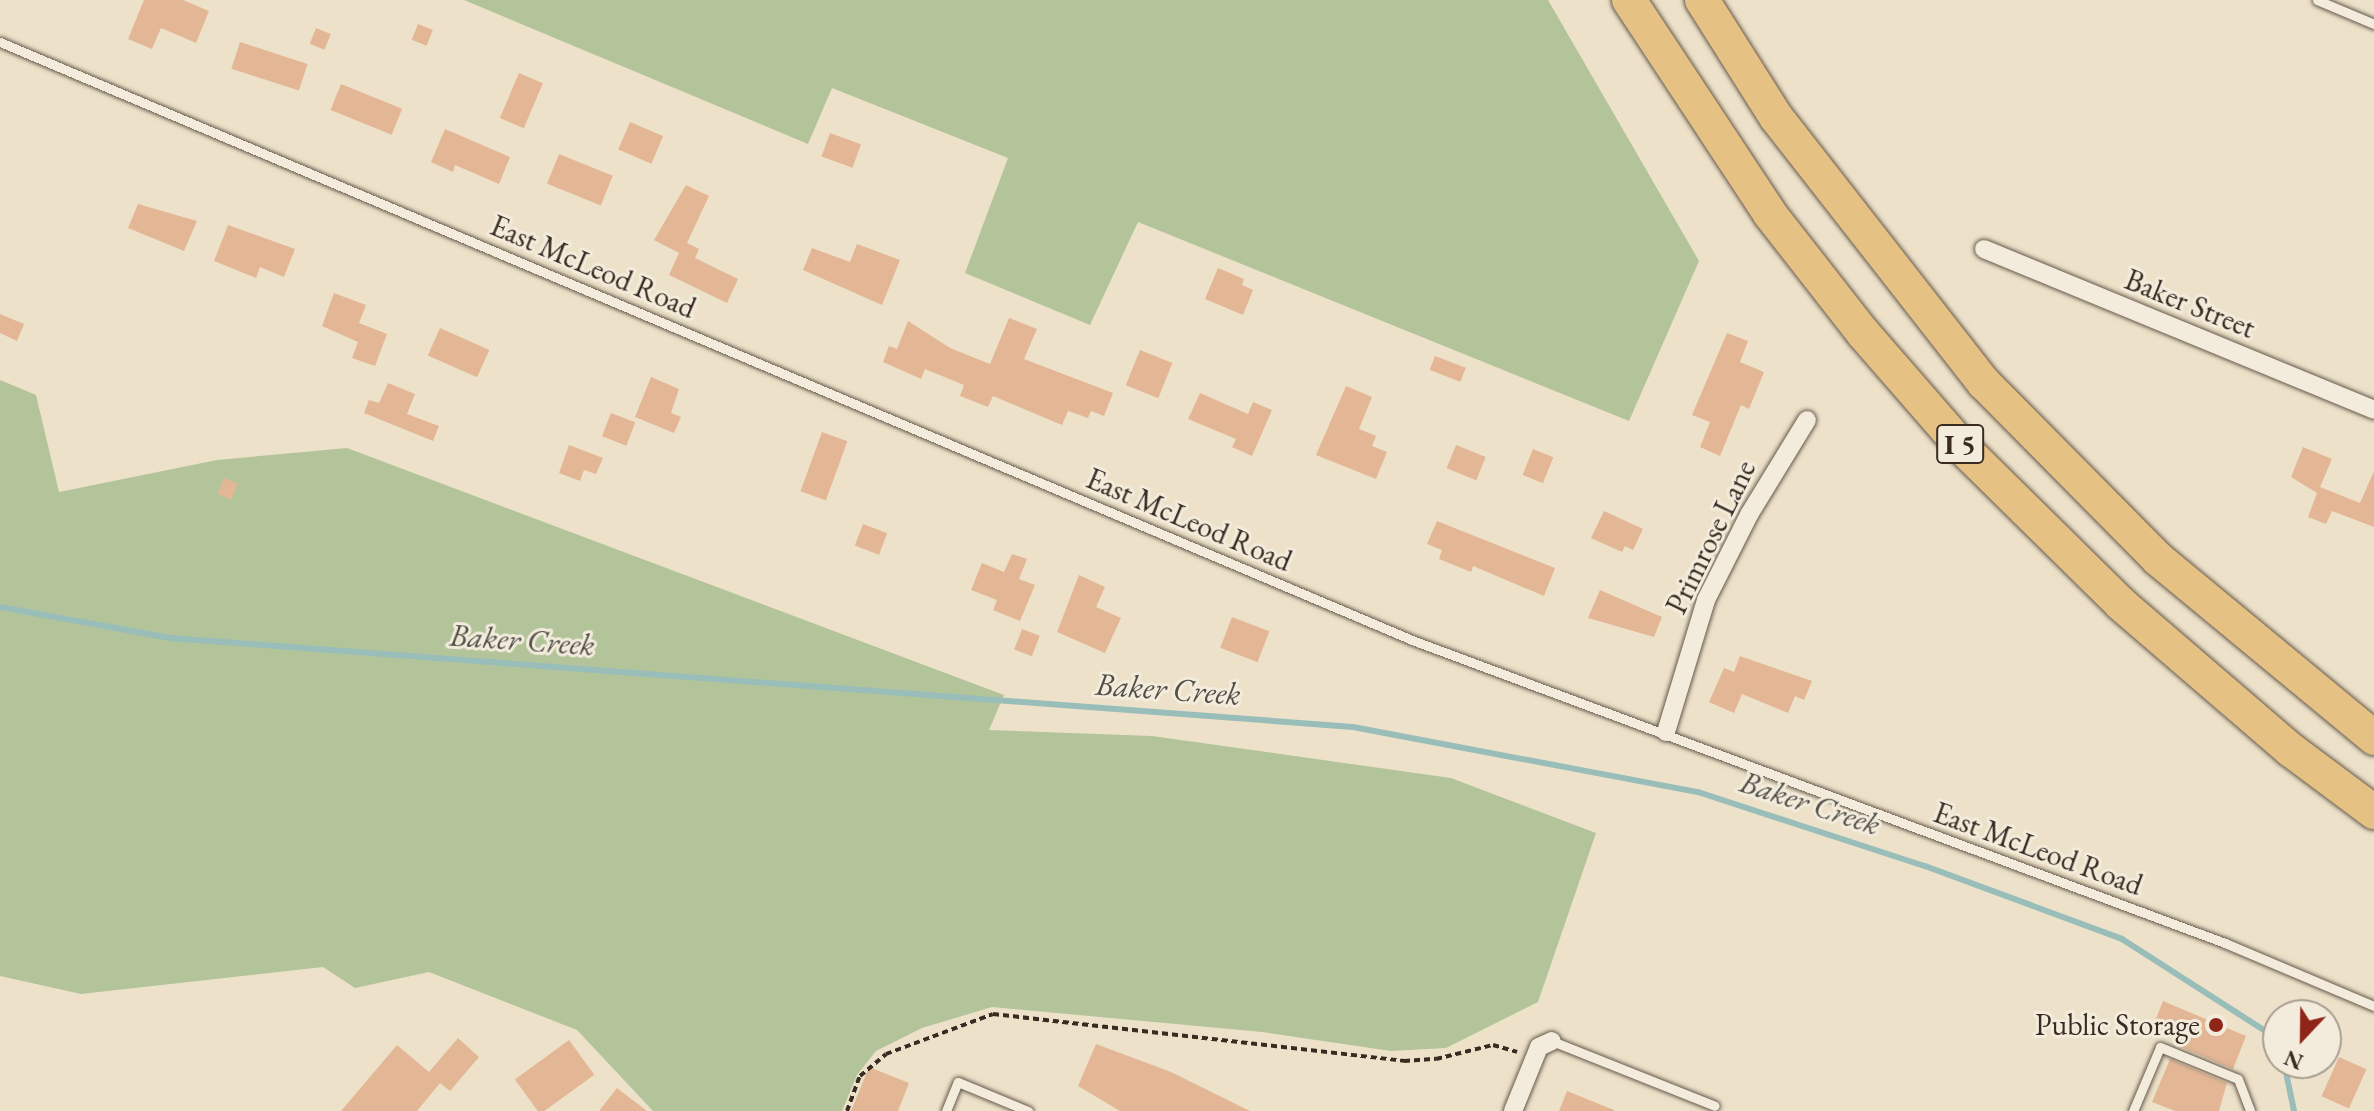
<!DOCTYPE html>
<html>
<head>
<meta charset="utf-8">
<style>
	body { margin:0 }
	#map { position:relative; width:2374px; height:1111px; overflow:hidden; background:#ede2c9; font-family:"EB Garamond",serif }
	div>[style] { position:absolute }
	.green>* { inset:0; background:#b3c49b }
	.stream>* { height:6px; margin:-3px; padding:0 3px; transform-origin:3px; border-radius:3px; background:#99bdb9 }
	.building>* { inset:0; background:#e3b795; transform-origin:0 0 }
	.path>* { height:4px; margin-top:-2px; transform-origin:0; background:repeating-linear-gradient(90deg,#392a22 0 6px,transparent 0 10px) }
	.roads { filter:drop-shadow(0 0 2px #66584c) drop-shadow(0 0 2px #66584c) }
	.lane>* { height:9px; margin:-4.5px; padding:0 4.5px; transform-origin:4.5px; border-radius:4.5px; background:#f3ecdc }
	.street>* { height:18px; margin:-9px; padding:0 9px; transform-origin:9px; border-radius:9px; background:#f3ecdc }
	.highway>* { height:34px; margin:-17px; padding:0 17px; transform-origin:17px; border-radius:17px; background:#e6c184 }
	.dots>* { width:22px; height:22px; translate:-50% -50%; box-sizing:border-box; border:4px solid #f3ecdc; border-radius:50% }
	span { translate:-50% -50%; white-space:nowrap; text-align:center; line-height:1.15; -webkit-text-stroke:6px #f3ecdc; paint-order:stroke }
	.shield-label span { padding:2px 6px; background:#f3ecdc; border:2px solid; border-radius:6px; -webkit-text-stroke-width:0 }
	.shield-label { font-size:28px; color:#392a22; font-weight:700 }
	.street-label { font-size:30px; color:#392a22 }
	.poi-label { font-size:30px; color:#392a22 }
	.right { translate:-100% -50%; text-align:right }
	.water-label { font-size:32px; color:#514f48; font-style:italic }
	.north { position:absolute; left:2262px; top:999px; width:80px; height:80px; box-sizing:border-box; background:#f3ecdc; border:2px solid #a99e92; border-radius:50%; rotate:202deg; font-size:22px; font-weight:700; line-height:32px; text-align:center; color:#392a22 }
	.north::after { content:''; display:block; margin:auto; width:28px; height:36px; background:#8f2418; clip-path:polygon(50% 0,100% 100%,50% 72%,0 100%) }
</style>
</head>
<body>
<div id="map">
	<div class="green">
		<i style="clip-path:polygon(464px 0,1548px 0,1699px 261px,1629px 421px,1138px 222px,1090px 325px,965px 273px,1008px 158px,832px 88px,808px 144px)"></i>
		<i style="clip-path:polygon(0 380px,36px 395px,59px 492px,217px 460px,347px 448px,1004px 695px,989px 730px,1152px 736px,1451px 778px,1596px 833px,1538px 1002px,1446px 1048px,1391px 1051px,1262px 1032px,992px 1007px,922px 1028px,876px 1051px,857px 1075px,842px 1111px,653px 1111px,577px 1030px,429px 972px,355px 988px,323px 967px,81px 994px,0 976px)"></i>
	</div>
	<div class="stream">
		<i style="left:0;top:607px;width:173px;rotate:10.3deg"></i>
		<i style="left:170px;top:638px;width:1186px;rotate:4.3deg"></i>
		<i style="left:1353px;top:727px;width:351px;rotate:10.7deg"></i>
		<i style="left:1698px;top:792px;width:239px;rotate:18.1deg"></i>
		<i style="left:1925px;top:866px;width:210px;rotate:20.3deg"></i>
		<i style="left:2122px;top:939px;width:185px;rotate:32.7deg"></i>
		<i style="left:2284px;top:1063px;width:49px;rotate:78.2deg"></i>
	</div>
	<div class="building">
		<i style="clip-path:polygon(144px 0,183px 0,209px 11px,196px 43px,161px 28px,152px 49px,128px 39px)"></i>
		<i style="left:418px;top:24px;width:16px;height:17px;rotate:22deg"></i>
		<i style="left:316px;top:28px;width:16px;height:17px;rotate:22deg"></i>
		<i style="left:240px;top:42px;width:71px;height:28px;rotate:18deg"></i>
		<i style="left:519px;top:73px;width:26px;height:49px;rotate:23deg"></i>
		<i style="left:341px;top:84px;width:66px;height:28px;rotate:22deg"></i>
		<i style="left:630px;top:122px;width:36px;height:30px;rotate:23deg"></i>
		<i style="clip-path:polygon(445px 129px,510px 157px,499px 184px,455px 165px,453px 172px,431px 162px)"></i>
		<i style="left:830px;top:133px;width:33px;height:25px;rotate:20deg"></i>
		<i style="left:559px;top:154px;width:58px;height:32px;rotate:22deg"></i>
		<i style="clip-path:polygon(686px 185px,709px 196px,687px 243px,699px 249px,695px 258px,738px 279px,727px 303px,669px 275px,679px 253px,654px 240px)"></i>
		<i style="clip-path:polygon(138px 204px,197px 221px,184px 251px,128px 228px)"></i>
		<i style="clip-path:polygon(228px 225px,295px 249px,284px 277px,260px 267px,256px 278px,214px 261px)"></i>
		<i style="clip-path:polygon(857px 244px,900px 260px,882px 305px,803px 270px,812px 248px,850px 262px)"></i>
		<i style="clip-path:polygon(1218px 268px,1244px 279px,1242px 285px,1253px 290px,1243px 315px,1205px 299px)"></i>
		<i style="clip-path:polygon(334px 293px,366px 305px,359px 323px,387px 334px,375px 366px,352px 358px,358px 342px,322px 326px)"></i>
		<i style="clip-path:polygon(0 314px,24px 324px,17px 341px,0 333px)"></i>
		<i style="clip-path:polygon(1009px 318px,1037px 329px,1024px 359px,1113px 393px,1104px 416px,1091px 411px,1088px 418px,1068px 411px,1062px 425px,993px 396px,988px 407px,960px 396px,964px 385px,925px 369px,921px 379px,883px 362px,889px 346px,897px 349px,908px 321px,950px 348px,990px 364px)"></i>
		<i style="left:440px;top:328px;width:54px;height:30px;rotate:24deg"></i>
		<i style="clip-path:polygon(1727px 333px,1748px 341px,1740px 362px,1764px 372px,1749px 409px,1741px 405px,1720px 456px,1700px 447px,1710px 422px,1692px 415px)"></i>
		<i style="left:1140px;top:350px;width:35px;height:38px;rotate:22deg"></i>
		<i style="left:1435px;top:356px;width:33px;height:15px;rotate:21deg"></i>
		<i style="clip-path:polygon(651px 377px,679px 389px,671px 413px,681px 417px,674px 433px,635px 417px)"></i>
		<i style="clip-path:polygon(388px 383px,415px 394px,407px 414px,439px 426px,433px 441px,364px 413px,369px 400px,379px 403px)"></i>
		<i style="clip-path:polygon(1346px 386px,1372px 397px,1359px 429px,1376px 436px,1372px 446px,1387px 452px,1376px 479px,1316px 455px)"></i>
		<i style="clip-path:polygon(1200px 393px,1248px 414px,1253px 402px,1272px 410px,1252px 456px,1232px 447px,1236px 439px,1188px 419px)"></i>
		<i style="left:611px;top:413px;width:26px;height:25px;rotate:21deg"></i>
		<i style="left:822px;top:432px;width:27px;height:63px;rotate:20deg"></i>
		<i style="clip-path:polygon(569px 445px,603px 458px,596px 474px,584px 470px,580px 481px,559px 473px)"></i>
		<i style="left:1456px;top:445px;width:32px;height:25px;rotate:22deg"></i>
		<i style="clip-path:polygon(2303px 447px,2332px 459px,2320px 487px,2360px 503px,2374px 471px,2374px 527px,2332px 511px,2326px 524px,2308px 517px,2317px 493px,2291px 477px)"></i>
		<i style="left:1533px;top:449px;width:22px;height:28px;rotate:22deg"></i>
		<i style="left:224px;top:478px;width:15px;height:17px;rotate:23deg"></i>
		<i style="clip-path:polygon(1604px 511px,1643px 529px,1633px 550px,1625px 546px,1622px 552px,1591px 538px)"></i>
		<i style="clip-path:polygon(1437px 521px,1555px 568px,1544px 596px,1473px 566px,1471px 572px,1439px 559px,1442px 550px,1427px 544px)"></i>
		<i style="left:863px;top:524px;width:26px;height:23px;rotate:21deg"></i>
		<i style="clip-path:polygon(1012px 554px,1027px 559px,1019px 579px,1035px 585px,1020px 621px,993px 610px,997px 600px,971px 590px,982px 563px,1004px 572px)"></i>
		<i style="clip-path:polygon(1079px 575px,1105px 587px,1096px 607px,1121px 618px,1105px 653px,1057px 632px)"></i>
		<i style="clip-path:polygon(1600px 590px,1662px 617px,1654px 637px,1588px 618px)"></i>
		<i style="left:1232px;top:617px;width:40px;height:33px;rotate:21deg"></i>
		<i style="left:1022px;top:629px;width:19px;height:22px;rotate:21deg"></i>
		<i style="clip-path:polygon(1740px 656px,1812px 681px,1804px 700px,1795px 696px,1788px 713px,1742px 694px,1734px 713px,1709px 702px,1724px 668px,1734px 672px)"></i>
		<i style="clip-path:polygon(2163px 1001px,2246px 1036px,2233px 1069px,2176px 1045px,2179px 1037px,2153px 1026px)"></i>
		<i style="clip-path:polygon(458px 1038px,479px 1057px,450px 1091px,440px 1083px,417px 1111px,341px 1111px,397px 1045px,429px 1072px)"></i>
		<i style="left:569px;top:1040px;width:43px;height:67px;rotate:54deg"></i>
		<i style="clip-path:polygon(1096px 1044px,1171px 1072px,1250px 1111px,1120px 1111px,1078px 1086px)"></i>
		<i style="left:2339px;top:1057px;width:30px;height:43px;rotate:24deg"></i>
		<i style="clip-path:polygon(2170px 1059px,2227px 1083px,2219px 1111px,2175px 1111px,2152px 1102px)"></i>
		<i style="clip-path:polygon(869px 1067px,909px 1083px,898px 1111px,851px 1111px)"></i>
		<i style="clip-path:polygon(617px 1088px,647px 1111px,599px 1111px)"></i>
		<i style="clip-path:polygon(1567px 1091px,1614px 1110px,1614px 1111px,1559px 1111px)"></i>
	</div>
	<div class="path">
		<i style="left:847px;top:1111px;width:37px;rotate:-70deg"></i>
		<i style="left:860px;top:1076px;width:34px;rotate:-40deg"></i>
		<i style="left:886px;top:1054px;width:114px;rotate:-20.5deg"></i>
		<i style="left:993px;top:1014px;width:414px;rotate:6.5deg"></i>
		<i style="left:1404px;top:1061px;width:32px;rotate:-4deg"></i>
		<i style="left:1436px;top:1059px;width:59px;rotate:-13.8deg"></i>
		<i style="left:1493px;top:1045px;width:25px;rotate:16deg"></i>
	</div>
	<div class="roads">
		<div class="lane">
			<i style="left:2317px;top:0;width:62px;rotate:22.8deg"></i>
			<i style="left:0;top:42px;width:1533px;rotate:22.95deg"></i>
			<i style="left:1412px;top:640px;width:868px;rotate:20.44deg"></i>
			<i style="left:2225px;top:943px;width:162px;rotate:22.9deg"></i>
			<i style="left:1552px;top:1041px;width:175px;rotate:21.7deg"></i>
			<i style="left:946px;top:1111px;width:31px;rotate:-68deg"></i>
			<i style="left:958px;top:1082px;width:76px;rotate:22.5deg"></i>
			<i style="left:2133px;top:1111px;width:69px;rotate:-67.1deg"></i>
			<i style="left:2160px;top:1047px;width:84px;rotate:22.3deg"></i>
			<i style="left:2238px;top:1079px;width:34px;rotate:69deg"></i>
		</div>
		<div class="street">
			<i style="left:1984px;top:249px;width:422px;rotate:22.4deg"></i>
			<i style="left:1666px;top:732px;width:138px;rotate:-73.1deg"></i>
			<i style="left:1706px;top:600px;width:97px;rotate:-63.2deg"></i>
			<i style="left:1750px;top:513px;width:109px;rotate:-58.5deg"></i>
			<i style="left:1513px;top:1111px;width:69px;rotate:-67.9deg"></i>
			<i style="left:1539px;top:1047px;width:14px;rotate:-25deg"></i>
		</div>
		<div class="highway">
			<i style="left:1629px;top:0;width:256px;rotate:56.6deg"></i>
			<i style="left:1770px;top:214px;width:151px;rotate:52deg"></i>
			<i style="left:1863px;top:333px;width:151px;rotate:49deg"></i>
			<i style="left:1962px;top:447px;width:223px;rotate:44.6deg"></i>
			<i style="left:2121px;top:604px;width:224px;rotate:40.7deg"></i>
			<i style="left:2291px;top:750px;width:104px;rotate:36.8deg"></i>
			<i style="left:1702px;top:0;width:138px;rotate:57.7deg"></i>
			<i style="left:1776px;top:117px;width:338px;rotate:52deg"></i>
			<i style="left:1984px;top:383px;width:247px;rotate:45.3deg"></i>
			<i style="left:2158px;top:559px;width:281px;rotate:39.6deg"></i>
		</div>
	</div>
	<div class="dots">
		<i style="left:2216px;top:1025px;background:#8f2418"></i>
	</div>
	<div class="shield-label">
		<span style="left:1960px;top:444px">I 5</span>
	</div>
	<div class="street-label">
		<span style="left:593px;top:267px;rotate:23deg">East McLeod Road</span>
		<span style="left:2190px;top:304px;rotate:22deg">Baker Street</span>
		<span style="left:1189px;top:520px;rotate:23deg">East McLeod Road</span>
		<span style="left:1711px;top:537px;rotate:-64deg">Primrose Lane</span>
		<span style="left:2038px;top:849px;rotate:20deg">East McLeod Road</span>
	</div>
	<div class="poi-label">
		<span class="right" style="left:2200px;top:1025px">Public Storage</span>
	</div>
	<div class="water-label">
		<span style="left:522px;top:640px;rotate:4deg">Baker Creek</span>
		<span style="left:1168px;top:689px;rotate:4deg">Baker Creek</span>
		<span style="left:1810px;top:803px;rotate:18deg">Baker Creek</span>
	</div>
	<div class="north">N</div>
</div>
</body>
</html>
